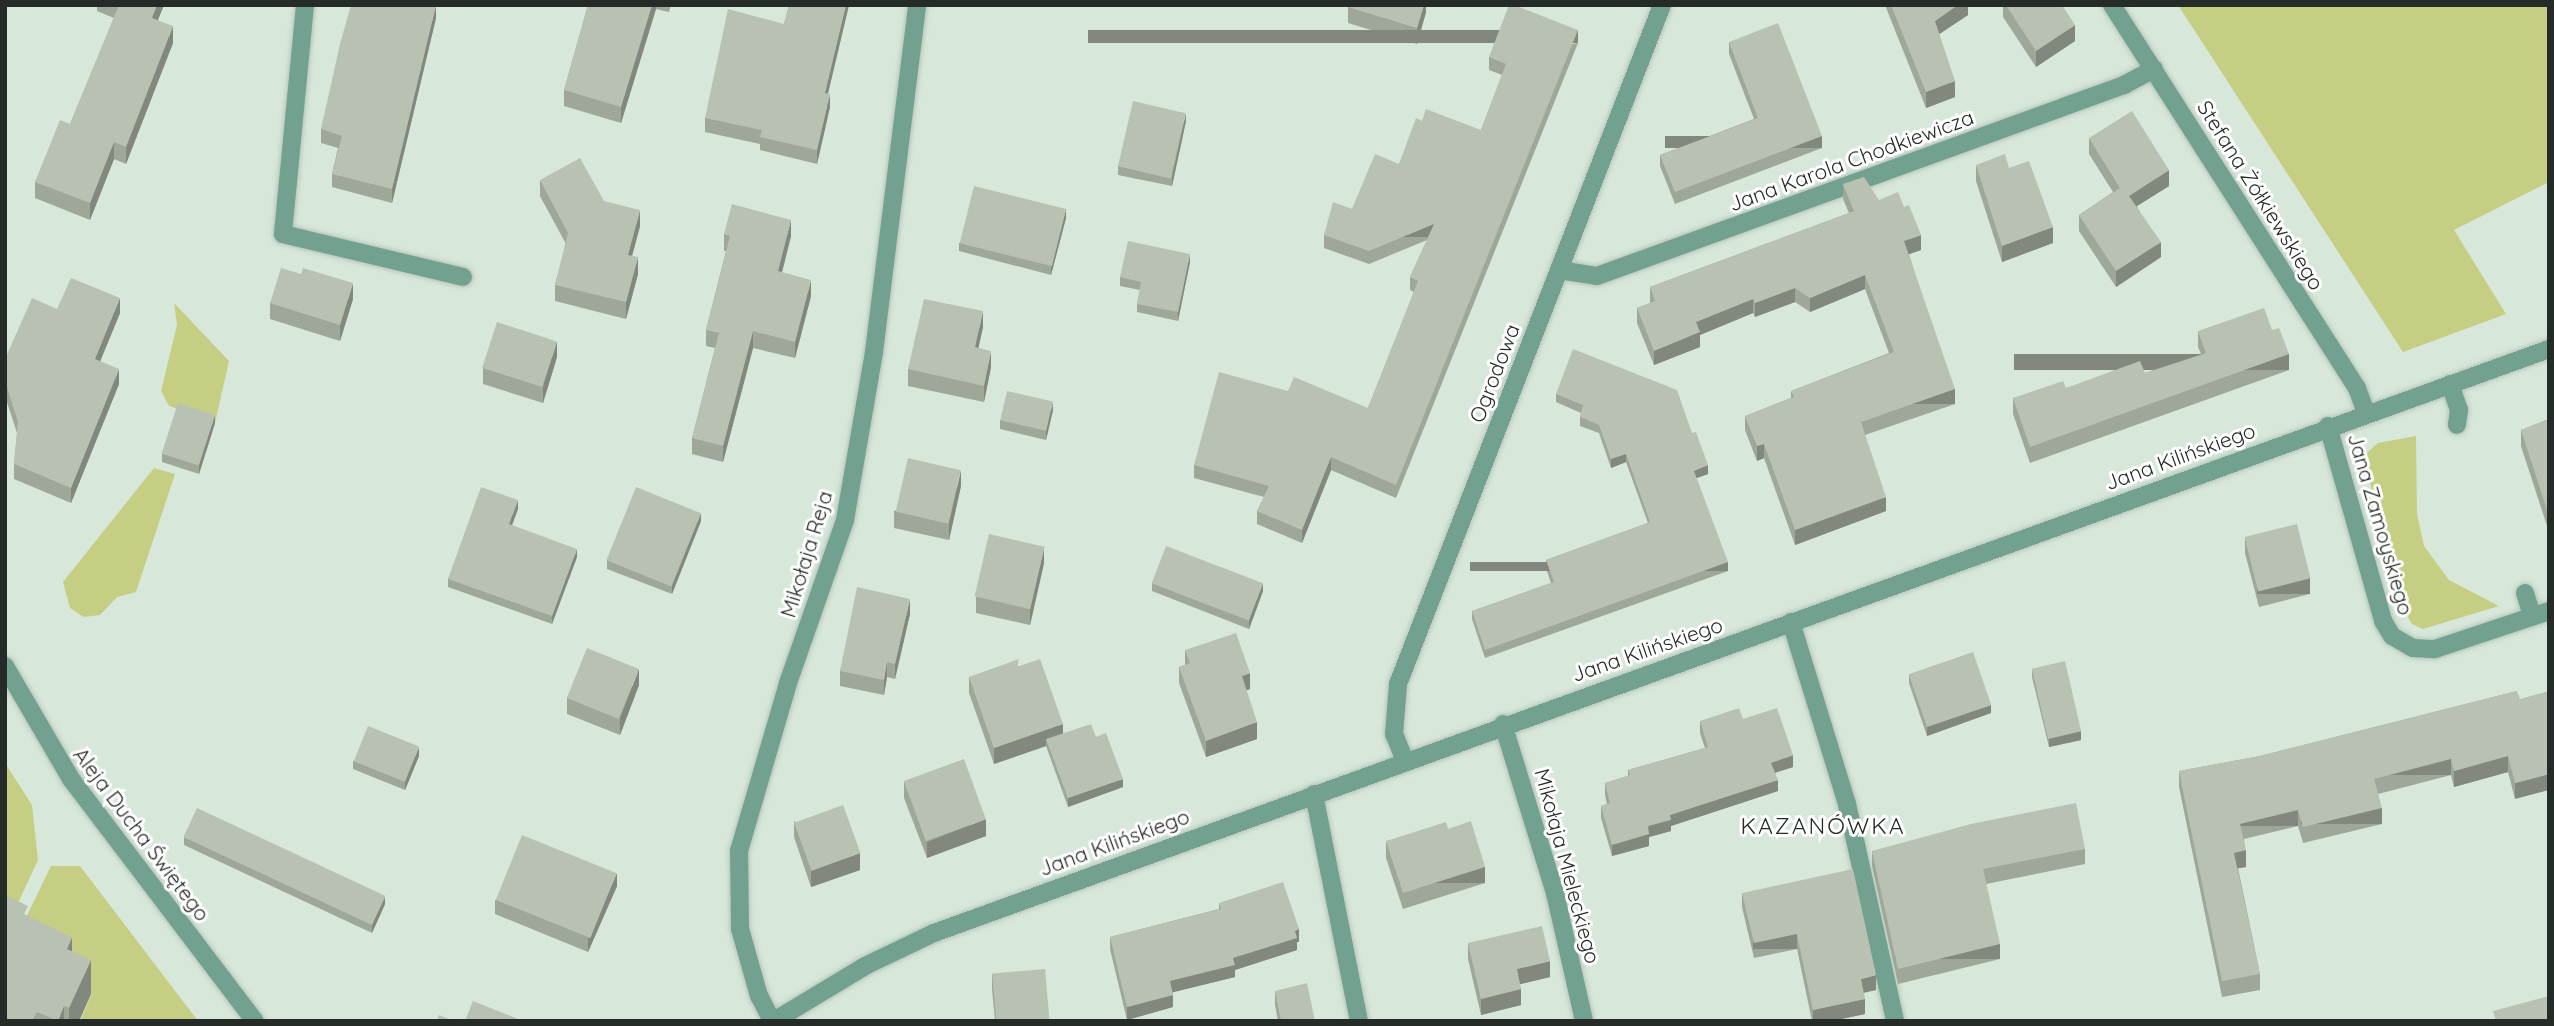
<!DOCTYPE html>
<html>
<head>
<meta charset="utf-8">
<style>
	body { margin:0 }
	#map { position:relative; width:2554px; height:1026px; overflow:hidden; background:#d7e7da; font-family:Quicksand,sans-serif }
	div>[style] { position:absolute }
	.green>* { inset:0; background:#c6ce83 }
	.roads { filter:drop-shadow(0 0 2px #b7c5ba) drop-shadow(0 0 2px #b7c5ba) }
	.minor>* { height:18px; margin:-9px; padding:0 9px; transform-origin:9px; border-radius:9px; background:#73a18f }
	.wall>* { inset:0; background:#9fa799 }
	.shaded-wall>* { inset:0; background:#82887d; transform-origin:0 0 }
	.building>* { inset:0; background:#b9c2b2; transform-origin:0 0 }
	span { translate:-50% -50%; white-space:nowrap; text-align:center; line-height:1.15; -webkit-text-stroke:6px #fff; paint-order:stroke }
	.street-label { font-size:21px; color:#252b26 }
	.neighbourhood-label { font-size:23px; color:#252b26; letter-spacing:2px }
	.frame { position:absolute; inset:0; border:7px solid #252b26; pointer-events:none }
</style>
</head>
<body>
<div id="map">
	<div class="green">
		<i style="clip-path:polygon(2178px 5px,2549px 5px,2549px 182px,2454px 230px,2506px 314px,2403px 352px)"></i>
		<i style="clip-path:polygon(174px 303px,229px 361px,215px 423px,169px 406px,161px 391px,177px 325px)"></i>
		<i style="clip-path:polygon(2416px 436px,2417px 514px,2424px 546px,2449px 580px,2499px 606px,2423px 629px,2412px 624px,2404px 611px,2363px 456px,2378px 443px)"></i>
		<i style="clip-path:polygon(154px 468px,175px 474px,136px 592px,117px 597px,100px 615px,84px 617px,70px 608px,63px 582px)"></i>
		<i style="clip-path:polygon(5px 763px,32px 805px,38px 860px,6px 929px)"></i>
		<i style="clip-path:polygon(51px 866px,80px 866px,198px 1021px,80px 1021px,92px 993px,68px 982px,18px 934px)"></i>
	</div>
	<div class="roads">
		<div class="minor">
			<i style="left:305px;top:5px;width:230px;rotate:95.5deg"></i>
			<i style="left:283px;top:234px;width:185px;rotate:13.4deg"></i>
			<i style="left:2112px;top:5px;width:455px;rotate:57.4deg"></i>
			<i style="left:2357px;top:388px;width:27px;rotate:70deg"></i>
			<i style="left:1559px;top:270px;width:38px;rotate:9deg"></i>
			<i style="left:1597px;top:276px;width:561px;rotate:-19.92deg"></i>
			<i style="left:2124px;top:85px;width:34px;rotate:-28deg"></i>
			<i style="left:2450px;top:384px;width:28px;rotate:71deg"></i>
			<i style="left:2459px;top:410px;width:15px;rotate:98deg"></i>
			<i style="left:2328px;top:426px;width:203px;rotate:74.2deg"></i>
			<i style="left:2383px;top:621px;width:17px;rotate:59deg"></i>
			<i style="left:2392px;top:636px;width:24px;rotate:30deg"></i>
			<i style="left:2413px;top:648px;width:22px;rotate:3deg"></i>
			<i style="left:2435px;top:649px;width:120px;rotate:-18.4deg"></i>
			<i style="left:2525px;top:593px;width:24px;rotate:73deg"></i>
			<i style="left:1791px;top:622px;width:190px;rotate:72.9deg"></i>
			<i style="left:1847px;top:804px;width:222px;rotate:77.5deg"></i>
			<i style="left:5px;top:666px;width:131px;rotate:59.7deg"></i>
			<i style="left:71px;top:779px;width:304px;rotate:52.8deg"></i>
			<i style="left:1503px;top:724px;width:177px;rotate:72.9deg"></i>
			<i style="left:1555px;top:893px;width:131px;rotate:77.2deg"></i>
			<i style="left:1405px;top:761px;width:29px;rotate:-112deg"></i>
			<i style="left:1394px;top:734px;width:50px;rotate:-85.4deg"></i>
			<i style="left:1398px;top:684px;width:729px;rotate:-68.75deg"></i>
			<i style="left:1314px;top:794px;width:231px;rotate:78.8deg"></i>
			<i style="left:772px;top:1021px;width:28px;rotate:-117deg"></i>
			<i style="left:759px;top:996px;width:70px;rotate:-105.8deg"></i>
			<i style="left:740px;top:929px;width:78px;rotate:-90.7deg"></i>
			<i style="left:739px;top:851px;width:175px;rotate:-73.7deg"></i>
			<i style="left:788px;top:683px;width:173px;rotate:-70.7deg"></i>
			<i style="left:845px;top:520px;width:170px;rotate:-80.2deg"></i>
			<i style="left:874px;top:352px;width:350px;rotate:-82.9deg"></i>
			<i style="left:774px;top:1021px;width:106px;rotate:-31.1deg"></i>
			<i style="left:865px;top:966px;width:76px;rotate:-25.6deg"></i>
			<i style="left:934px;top:933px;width:1717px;rotate:-19.88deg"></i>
		</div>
	</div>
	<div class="wall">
		<i style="clip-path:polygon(97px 5px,164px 5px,158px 20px,173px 43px,126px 164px,114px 159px,90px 220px,35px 198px,35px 182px,70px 124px,114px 18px,97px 11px)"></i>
		<i style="clip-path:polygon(588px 5px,671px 5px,669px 12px,656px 9px,621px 123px,564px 106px,564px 90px)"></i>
		<i style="clip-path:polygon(789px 5px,849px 5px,828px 93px,830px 107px,817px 164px,760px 150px,760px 144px,705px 132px,705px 118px,784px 24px)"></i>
		<i style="clip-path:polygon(1426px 5px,1426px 12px,1417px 44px,1348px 23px,1348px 7px)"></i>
		<i style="clip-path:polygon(1885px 5px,1968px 5px,1968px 15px,1939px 34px,1955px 97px,1926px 108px)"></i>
		<i style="clip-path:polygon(2003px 5px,2062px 5px,2075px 41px,2036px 67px,2003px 17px)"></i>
		<i style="clip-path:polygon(436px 18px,392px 203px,332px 187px,332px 174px,338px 148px,321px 143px,321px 129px)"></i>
		<i style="clip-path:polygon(1729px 42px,1822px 148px,1675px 204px,1660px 166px,1660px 155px,1754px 119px,1729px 54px)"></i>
		<i style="clip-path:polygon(1578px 43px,1396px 498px,1331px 470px,1302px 543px,1257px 524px,1257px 511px,1264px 497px,1194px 478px,1194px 465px,1288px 391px,1368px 408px,1414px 292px,1410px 290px,1410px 277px,1427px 240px,1369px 264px,1324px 248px,1324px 235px,1399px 164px,1422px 121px,1481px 130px,1502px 75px,1489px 70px,1489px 57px)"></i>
		<i style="clip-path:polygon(1186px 121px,1172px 186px,1118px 175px,1118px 166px)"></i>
		<i style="clip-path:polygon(2089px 138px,2169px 186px,2137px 206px,2161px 257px,2116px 287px,2079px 231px,2079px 215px,2113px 192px,2089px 154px)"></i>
		<i style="clip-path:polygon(1976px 165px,2009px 168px,2053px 243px,2002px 262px,1976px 181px)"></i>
		<i style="clip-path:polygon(540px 180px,640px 226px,632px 256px,638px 274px,626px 319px,555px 301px,555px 285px,566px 244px,540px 196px)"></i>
		<i style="clip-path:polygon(1843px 184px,1879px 200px,1921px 250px,1909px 254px,1955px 404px,1865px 435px,1886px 511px,1795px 545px,1764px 458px,1757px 461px,1745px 430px,1745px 416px,1791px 398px,1791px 391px,1889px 353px,1865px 289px,1810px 312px,1795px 302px,1755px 317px,1753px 313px,1700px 335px,1700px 347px,1654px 365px,1637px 323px,1637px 308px,1650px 303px,1650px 287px,1849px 213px,1843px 199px)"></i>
		<i style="clip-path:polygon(1066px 218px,1051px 275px,959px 251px,959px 243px)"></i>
		<i style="clip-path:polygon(724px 234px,791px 236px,782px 272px,811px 296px,795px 358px,753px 348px,723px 462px,692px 454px,692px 438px,715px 348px,706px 346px,706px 330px,726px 251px,724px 251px)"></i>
		<i style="clip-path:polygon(1190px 262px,1178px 321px,1137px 312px,1137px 304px,1140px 290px,1120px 286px,1120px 277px)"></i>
		<i style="clip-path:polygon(353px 299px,340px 341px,270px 319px,270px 303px)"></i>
		<i style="clip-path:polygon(57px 309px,120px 313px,100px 361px,119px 384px,71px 503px,14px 479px,14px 464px,17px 433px,5px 396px,5px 359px)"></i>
		<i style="clip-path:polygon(983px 327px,978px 348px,991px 367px,984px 402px,908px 386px,908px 369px)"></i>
		<i style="clip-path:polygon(2272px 330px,2289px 370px,2030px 463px,2013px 414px,2013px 398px,2145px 373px,2201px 354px,2198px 347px,2198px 331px)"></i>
		<i style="clip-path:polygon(557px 357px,543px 403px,483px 384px,483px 368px)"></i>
		<i style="clip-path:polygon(1556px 394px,1692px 433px,1708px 474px,1696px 478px,1728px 571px,1485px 658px,1472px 619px,1472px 611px,1551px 583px,1546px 568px,1546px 560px,1648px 523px,1626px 462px,1611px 468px,1599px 433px,1580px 426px,1580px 417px,1581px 413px,1556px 402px)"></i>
		<i style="clip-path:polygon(1053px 410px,1046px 440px,1000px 429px,1000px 420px)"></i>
		<i style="clip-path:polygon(2549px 419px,2548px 529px,2521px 446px,2521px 430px)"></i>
		<i style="clip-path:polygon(215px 423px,199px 474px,162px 462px,162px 454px)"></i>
		<i style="clip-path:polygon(961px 486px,949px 540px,894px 528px,894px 511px)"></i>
		<i style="clip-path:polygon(518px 509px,512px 525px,577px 557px,552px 624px,448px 587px,448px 579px)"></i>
		<i style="clip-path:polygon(701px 521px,672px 594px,607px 569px,607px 560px)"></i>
		<i style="clip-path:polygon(2245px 537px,2310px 594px,2259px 607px,2245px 553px)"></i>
		<i style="clip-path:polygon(1044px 563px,1030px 625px,976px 613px,976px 597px)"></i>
		<i style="clip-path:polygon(1152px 583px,1263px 591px,1249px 629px,1152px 591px)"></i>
		<i style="clip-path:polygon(910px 614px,895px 679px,887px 677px,884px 695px,840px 686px,840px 671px)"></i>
		<i style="clip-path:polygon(1185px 650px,1250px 689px,1246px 690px,1257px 739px,1206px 757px,1179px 683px,1179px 667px,1185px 665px)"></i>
		<i style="clip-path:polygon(1019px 666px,1063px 734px,1096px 737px,1123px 787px,1068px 807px,1046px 746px,994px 764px,969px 693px,969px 677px)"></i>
		<i style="clip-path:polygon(2032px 668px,2081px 740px,2049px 747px,2032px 677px)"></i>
		<i style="clip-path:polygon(1909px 674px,1991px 713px,1927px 736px,1909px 683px)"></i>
		<i style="clip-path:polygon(639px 685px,620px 735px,567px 714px,567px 698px)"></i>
		<i style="clip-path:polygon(2517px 691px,2515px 799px,2508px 772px,2454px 787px,2451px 775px,2378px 794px,2382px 824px,2303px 843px,2298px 826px,2244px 839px,2246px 867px,2238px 868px,2260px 974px,2260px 990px,2222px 997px,2179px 787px,2179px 771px,2260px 756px)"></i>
		<i style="clip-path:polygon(1743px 719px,1793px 767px,1775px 773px,1778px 791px,1671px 826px,1671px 831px,1649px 837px,1649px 846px,1612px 856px,1601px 818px,1601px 806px,1607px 804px,1605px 795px,1605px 783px,1628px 776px,1628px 770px,1705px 748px,1700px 733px,1700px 721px)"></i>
		<i style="clip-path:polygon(419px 756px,405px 790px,353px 769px,353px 761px)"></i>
		<i style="clip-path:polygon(904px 781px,986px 836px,927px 858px,904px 798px)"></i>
		<i style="clip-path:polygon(794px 821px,860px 870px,811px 887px,794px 837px)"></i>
		<i style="clip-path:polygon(1448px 829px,1485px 883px,1403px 909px,1386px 858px,1386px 841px)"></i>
		<i style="clip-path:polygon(184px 837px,385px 904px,372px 933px,184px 845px)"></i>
		<i style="clip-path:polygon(2085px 849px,2085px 864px,1986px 884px,2000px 959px,1898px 984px,1872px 866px,1872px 851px)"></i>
		<i style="clip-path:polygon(617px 886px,588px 952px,495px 914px,495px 900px)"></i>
		<i style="clip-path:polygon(1742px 893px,1876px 990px,1864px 993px,1865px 1014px,1832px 1021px,1812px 1021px,1797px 949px,1754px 958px,1742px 907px)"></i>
		<i style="clip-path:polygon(1219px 903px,1299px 942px,1297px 942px,1297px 950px,1235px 970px,1235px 977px,1173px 992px,1173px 1007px,1127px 1020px,1110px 949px,1110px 937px,1219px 909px)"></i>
		<i style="clip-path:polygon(28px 916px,72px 951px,91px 994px,79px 1021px,5px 1021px)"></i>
		<i style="clip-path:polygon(1468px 943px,1550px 977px,1520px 984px,1521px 1005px,1481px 1015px,1468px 959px)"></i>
		<i style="clip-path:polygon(992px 974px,1050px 1021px,995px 1021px,992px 989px)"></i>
		<i style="clip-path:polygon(1275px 991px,1315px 1021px,1278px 1021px,1275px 1005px)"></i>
	</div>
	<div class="shaded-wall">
		<i style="clip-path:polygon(157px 5px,164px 5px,152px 34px,152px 18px)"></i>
		<i style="clip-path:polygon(436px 5px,436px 18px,392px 203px,392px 189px)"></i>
		<i style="clip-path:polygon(652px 5px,656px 5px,656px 9px,621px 123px,621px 107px)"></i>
		<i style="clip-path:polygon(846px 5px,849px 5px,825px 106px,825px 93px)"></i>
		<i style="clip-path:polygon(1424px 5px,1426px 5px,1426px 12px,1417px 44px,1417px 28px)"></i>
		<i style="clip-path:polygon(1958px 5px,1968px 5px,1968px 15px,1935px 37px,1935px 21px)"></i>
		<i style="clip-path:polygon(2075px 25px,2075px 41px,2036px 67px,2036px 51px)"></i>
		<i style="clip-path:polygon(173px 26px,173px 43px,126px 164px,126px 147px)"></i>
		<i style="left:1578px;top:30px;width:13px;height:490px;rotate:90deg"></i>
		<i style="clip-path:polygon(1955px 81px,1955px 97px,1926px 108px,1926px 92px)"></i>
		<i style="clip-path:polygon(830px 94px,830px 107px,817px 164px,817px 150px)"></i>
		<i style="clip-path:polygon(1186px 113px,1186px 121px,1172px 186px,1172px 178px)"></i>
		<i style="left:1822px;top:136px;width:12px;height:157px;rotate:90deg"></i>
		<i style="clip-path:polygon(114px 142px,114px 159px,90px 220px,90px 203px)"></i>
		<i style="clip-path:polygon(2169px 170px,2169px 186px,2129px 211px,2129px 196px)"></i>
		<i style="clip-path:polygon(1066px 209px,1066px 218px,1051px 275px,1051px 266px)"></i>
		<i style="clip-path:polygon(640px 210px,640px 226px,628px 271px,628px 255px)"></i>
		<i style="clip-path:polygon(791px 220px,791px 236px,778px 288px,778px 271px)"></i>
		<i style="left:1434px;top:224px;width:13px;height:70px;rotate:90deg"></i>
		<i style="clip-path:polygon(2053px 227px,2053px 243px,2002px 262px,2002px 246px)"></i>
		<i style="clip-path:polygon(1921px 235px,1921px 250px,1904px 256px,1904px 241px)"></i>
		<i style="clip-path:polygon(2161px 242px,2161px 257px,2116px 287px,2116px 271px)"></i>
		<i style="clip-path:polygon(1190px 254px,1190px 262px,1178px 321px,1178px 312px)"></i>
		<i style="clip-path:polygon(638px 257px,638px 274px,626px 319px,626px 302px)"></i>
		<i style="clip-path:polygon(1865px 275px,1865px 289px,1810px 312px,1810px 298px)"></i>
		<i style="clip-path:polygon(811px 280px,811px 296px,795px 358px,795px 342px)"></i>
		<i style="clip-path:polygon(353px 283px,353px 299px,340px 341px,340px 325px)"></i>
		<i style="clip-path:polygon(1795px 288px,1795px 302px,1755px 317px,1755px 303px)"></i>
		<i style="clip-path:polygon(120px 298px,120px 313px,95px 374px,95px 359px)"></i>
		<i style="clip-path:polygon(1753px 299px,1753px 313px,1700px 335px,1700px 347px,1654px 365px,1654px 351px,1696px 322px)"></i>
		<i style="clip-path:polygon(983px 311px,983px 327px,975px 364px,975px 347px)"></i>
		<i style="clip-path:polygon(753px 331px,753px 348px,723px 462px,723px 446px)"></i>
		<i style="clip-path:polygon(557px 341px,557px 357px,543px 403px,543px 387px)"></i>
		<i style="clip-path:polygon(991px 351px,991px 367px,984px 402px,984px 386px)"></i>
		<i style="left:2289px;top:354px;width:16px;height:275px;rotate:90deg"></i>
		<i style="clip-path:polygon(119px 369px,119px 384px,71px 503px,71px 488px)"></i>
		<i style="left:1955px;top:389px;width:15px;height:100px;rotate:90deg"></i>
		<i style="clip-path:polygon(1053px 402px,1053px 410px,1046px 440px,1046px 431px)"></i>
		<i style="clip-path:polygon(215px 415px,215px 423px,199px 474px,199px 465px)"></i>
		<i style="clip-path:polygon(1764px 444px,1764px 458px,1757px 461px,1757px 446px)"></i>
		<i style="clip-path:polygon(1626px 454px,1626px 462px,1611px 468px,1611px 459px)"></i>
		<i style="clip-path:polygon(1331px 457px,1331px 470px,1302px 543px,1302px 530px)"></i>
		<i style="clip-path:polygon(1708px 465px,1708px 474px,1694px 479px,1694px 471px)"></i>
		<i style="clip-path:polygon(961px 470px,961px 486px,949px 540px,949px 524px)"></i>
		<i style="clip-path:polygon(1886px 497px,1886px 511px,1795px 545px,1795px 530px)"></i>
		<i style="clip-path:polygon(518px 500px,518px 509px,509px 533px,509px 524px)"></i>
		<i style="clip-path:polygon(701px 513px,701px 521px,672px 594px,672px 586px)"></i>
		<i style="clip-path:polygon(1044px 547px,1044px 563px,1030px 625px,1030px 609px)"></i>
		<i style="clip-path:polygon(577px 549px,577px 557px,552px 624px,552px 616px)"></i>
		<i style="left:1728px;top:562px;width:9px;height:258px;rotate:90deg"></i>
		<i style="left:2310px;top:578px;width:16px;height:53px;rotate:90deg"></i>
		<i style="clip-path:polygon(1263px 583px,1263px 591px,1249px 629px,1249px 620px)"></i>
		<i style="clip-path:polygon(910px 599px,910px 614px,895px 679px,895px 664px)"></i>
		<i style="clip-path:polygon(887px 662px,887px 677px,884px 695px,884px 680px)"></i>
		<i style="clip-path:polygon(639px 669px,639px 685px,620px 735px,620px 718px)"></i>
		<i style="clip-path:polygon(1250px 673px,1250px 689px,1242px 692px,1242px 676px)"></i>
		<i style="clip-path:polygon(1991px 705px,1991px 713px,1927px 736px,1927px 727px)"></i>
		<i style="clip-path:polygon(1257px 722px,1257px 739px,1206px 757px,1206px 741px)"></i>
		<i style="clip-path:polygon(1063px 724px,1063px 740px,1046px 739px,1046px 746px,994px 764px,994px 748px)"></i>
		<i style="clip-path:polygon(2081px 731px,2081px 740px,2049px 747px,2049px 739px)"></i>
		<i style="clip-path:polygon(419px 747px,419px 756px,405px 790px,405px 782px)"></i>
		<i style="clip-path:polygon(1793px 755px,1793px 767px,1771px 774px,1771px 763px)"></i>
		<i style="clip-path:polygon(2508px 756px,2508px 772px,2454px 787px,2454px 771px)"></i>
		<i style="left:2451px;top:759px;width:16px;height:80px;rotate:90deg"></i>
		<i style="clip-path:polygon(2549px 774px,2549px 790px,2515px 799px,2515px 783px)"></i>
		<i style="clip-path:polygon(1123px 779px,1123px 787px,1068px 807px,1068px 798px)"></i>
		<i style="clip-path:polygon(1778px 780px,1778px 791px,1671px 826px,1671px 831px,1649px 837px,1649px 846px,1612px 856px,1612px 845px,1670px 815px)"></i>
		<i style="left:2382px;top:808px;width:16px;height:81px;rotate:90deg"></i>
		<i style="left:2298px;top:810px;width:16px;height:60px;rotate:90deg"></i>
		<i style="clip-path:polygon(986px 819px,986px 836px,927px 858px,927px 842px)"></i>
		<i style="clip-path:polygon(2246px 850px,2246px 867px,2234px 869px,2234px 853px)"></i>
		<i style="clip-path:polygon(860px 853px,860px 870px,811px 887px,811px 871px)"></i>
		<i style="left:1485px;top:867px;width:16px;height:86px;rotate:90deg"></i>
		<i style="clip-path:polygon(617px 873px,617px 886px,588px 952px,588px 939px)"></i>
		<i style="clip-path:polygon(385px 896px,385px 904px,372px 933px,372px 924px)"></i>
		<i style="clip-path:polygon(1299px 929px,1299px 942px,1297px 942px,1297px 950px,1235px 970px,1235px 977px,1170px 993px,1170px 981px,1233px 958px)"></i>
		<i style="left:1797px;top:934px;width:15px;height:44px;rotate:90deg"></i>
		<i style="clip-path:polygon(72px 937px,72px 971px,67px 949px)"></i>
		<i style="left:2000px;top:944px;width:15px;height:105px;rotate:90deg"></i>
		<i style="clip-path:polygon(91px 960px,91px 994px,79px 1021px,69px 1021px,69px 1008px)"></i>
		<i style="clip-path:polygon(1550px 961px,1550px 977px,1517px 985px,1517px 969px)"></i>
		<i style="clip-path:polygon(1876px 975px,1876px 990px,1861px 993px,1861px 979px)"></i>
		<i style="clip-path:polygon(1521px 989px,1521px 1005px,1481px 1015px,1481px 999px)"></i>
		<i style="clip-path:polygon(1173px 995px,1173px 1007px,1127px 1020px,1127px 1007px)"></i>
		<i style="clip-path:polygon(1865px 999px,1865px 1014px,1832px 1021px,1813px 1021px,1813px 1010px)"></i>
		<i style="clip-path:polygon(64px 1006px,64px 1021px,58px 1021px)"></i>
	</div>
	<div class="building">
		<i style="clip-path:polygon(119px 5px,157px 5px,152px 18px,173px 26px,126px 147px,114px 142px,90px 203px,35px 182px,60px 120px,70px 124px)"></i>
		<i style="clip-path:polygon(351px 5px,436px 5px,392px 189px,332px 174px,342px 136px,321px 129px,340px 44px)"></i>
		<i style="clip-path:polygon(588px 5px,652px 5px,621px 107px,564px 90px)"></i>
		<i style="clip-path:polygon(789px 5px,846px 5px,825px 93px,830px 94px,817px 150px,760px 137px,762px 130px,705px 118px,728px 9px,784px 24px)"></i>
		<i style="clip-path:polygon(1349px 5px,1424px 5px,1417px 28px,1348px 7px)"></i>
		<i style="clip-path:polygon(1509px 5px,1514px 5px,1578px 30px,1396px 485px,1331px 457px,1302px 530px,1257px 511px,1269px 486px,1194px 465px,1219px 372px,1288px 391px,1294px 377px,1368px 408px,1418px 281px,1410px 277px,1434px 224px,1369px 251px,1324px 235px,1333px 202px,1352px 209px,1375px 154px,1399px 164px,1416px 118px,1422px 121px,1426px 109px,1481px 130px,1506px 64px,1489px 57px)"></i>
		<i style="clip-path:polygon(1891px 5px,1958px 5px,1935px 21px,1955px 81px,1926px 92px)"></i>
		<i style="clip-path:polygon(2006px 5px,2062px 5px,2075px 25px,2036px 51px)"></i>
		<i style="clip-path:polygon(1778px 23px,1822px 136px,1675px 192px,1660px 155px,1758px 118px,1729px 42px)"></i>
		<i style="left:1133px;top:101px;width:54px;height:67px;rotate:13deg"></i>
		<i style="clip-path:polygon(2132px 111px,2169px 170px,2129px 196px,2161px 242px,2116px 271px,2079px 215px,2120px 188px,2089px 138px)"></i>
		<i style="clip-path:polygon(2005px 154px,2009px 168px,2029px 161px,2053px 227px,2002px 246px,1976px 165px)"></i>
		<i style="clip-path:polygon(580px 158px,604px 201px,640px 210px,628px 255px,638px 257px,626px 302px,555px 285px,568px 233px,540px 180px)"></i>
		<i style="clip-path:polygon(1864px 177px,1879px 200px,1898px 192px,1904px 207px,1909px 205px,1921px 235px,1904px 241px,1955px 389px,1861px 422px,1886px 497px,1795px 530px,1764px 444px,1757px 446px,1745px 416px,1794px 397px,1791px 391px,1894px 352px,1865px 275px,1810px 298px,1795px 288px,1755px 303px,1753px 299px,1696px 322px,1700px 332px,1654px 351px,1637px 308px,1655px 301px,1650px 287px,1854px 211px,1843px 184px)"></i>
		<i style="left:974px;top:186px;width:95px;height:59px;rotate:14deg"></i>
		<i style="clip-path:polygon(732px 204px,791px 220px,778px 271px,811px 280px,795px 342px,753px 331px,723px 446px,692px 438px,719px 333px,706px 330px,730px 236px,724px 234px)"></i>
		<i style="clip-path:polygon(1128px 241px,1190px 254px,1178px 312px,1137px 304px,1141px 282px,1120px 277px)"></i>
		<i style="clip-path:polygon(281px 268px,301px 274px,303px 268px,353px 283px,340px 325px,270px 303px)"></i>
		<i style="clip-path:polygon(71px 278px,120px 298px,95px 359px,119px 369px,71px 488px,14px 464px,18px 422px,5px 381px,5px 359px,32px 298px,57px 309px)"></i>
		<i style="clip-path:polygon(924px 299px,983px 311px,975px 347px,991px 351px,984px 386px,908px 369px)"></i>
		<i style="clip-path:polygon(2264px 308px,2272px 330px,2279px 328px,2289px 354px,2030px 447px,2013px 398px,2063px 381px,2066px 388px,2140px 361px,2145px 373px,2206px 353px,2198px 331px)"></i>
		<i style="left:497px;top:322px;width:63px;height:48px;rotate:18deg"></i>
		<i style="clip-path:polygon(1573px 349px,1677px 390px,1692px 433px,1696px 432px,1708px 465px,1694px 471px,1728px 562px,1485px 650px,1472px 611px,1554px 582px,1546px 560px,1650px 522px,1626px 454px,1611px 459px,1599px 425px,1580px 417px,1583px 405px,1556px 394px)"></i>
		<i style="left:1007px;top:391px;width:47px;height:30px;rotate:13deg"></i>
		<i style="left:178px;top:403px;width:39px;height:53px;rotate:18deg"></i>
		<i style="clip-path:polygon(2549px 419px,2549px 512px,2548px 513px,2521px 430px)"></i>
		<i style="left:908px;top:458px;width:54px;height:55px;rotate:13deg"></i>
		<i style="clip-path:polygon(481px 487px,518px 500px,509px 524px,577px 549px,552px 616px,448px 579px)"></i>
		<i style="left:636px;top:487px;width:70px;height:79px;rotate:22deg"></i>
		<i style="left:2297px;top:524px;width:56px;height:54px;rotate:76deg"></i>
		<i style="left:989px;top:534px;width:57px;height:64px;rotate:13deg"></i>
		<i style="left:1166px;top:546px;width:104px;height:40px;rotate:21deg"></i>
		<i style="clip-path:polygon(857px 587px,910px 599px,895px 664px,887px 662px,884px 680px,840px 671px)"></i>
		<i style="clip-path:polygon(1236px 633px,1250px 673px,1242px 676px,1257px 722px,1206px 741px,1179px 667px,1190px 663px,1185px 650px)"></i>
		<i style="left:587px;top:648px;width:56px;height:54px;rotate:22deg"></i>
		<i style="left:1973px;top:652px;width:56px;height:68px;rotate:71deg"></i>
		<i style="clip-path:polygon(1019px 659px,1017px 667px,1040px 659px,1063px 724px,994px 748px,969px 677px)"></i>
		<i style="left:2065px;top:661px;width:72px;height:34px;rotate:77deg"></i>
		<i style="clip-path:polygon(2517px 691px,2520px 699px,2549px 691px,2549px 774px,2515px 783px,2508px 756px,2454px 771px,2451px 759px,2374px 779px,2382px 808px,2303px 827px,2298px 810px,2240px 824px,2246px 850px,2234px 853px,2260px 974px,2222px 981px,2179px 771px,2260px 756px)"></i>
		<i style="clip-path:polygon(1739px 708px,1743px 719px,1777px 708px,1793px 755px,1771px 763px,1778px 780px,1670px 815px,1671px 820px,1648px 826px,1649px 834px,1612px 845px,1601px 806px,1610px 803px,1605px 783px,1630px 775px,1628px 770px,1708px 747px,1700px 721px)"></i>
		<i style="clip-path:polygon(1091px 724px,1096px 737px,1106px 733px,1123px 779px,1068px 798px,1046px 739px)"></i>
		<i style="left:368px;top:726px;width:55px;height:38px;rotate:22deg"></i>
		<i style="left:964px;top:759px;width:64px;height:64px;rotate:70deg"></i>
		<i style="clip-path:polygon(2076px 803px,2085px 849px,1983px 869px,2000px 944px,1898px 969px,1872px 851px,1971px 824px)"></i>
		<i style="left:843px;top:805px;width:51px;height:52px;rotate:70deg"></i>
		<i style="left:197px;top:808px;width:208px;height:32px;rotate:25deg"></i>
		<i style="clip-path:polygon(1471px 821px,1485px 867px,1403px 893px,1386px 841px,1446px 822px,1448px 829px)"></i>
		<i style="left:522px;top:835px;width:102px;height:70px;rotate:22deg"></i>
		<i style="clip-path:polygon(1853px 869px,1876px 975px,1861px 979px,1865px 999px,1813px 1010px,1797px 934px,1754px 943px,1742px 893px)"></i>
		<i style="clip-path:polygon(1283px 882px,1299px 929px,1295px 931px,1297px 938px,1233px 958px,1235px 965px,1170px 981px,1173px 995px,1127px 1007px,1110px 937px,1221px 909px,1219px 903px)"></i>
		<i style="clip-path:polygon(5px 895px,28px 906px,24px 914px,72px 937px,67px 949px,91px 960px,69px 1008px,64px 1006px,58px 1021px,37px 1012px,32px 1021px,5px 1021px)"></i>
		<i style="clip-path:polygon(1542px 926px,1550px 961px,1517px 969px,1521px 989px,1481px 999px,1468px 943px)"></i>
		<i style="left:1045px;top:969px;width:52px;height:53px;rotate:85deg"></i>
		<i style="clip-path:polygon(1307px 983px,1315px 1021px,1281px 1021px,1275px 991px)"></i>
		<i style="clip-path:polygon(2549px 996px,2549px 1021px,2496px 1021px,2493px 1011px)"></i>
		<i style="clip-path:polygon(473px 1001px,523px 1021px,465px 1021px)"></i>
		<i style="clip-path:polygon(439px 1015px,454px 1021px,437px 1021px)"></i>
	</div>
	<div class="street-label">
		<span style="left:1851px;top:160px;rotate:-20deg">Jana Karola Chodkiewicza</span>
		<span style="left:2261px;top:195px;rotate:58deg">Stefana Żółkiewskiego</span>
		<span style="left:1494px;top:373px;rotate:-69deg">Ogrodowa</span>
		<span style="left:2180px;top:456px;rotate:-20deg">Jana Kilińskiego</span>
		<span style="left:2381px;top:524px;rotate:74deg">Jana Zamoyskiego</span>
		<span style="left:806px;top:554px;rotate:-73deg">Mikołaja Reja</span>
		<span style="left:1647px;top:649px;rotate:-19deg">Jana Kilińskiego</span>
		<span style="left:142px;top:834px;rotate:53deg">Aleja Ducha Świętego</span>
		<span style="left:1114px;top:842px;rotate:-20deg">Jana Kilińskiego</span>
		<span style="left:1568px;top:866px;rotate:75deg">Mikołaja Mieleckiego</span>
	</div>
	<div class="neighbourhood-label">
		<span style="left:1823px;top:826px">KAZANÓWKA</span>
	</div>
	<div class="frame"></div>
</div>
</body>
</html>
